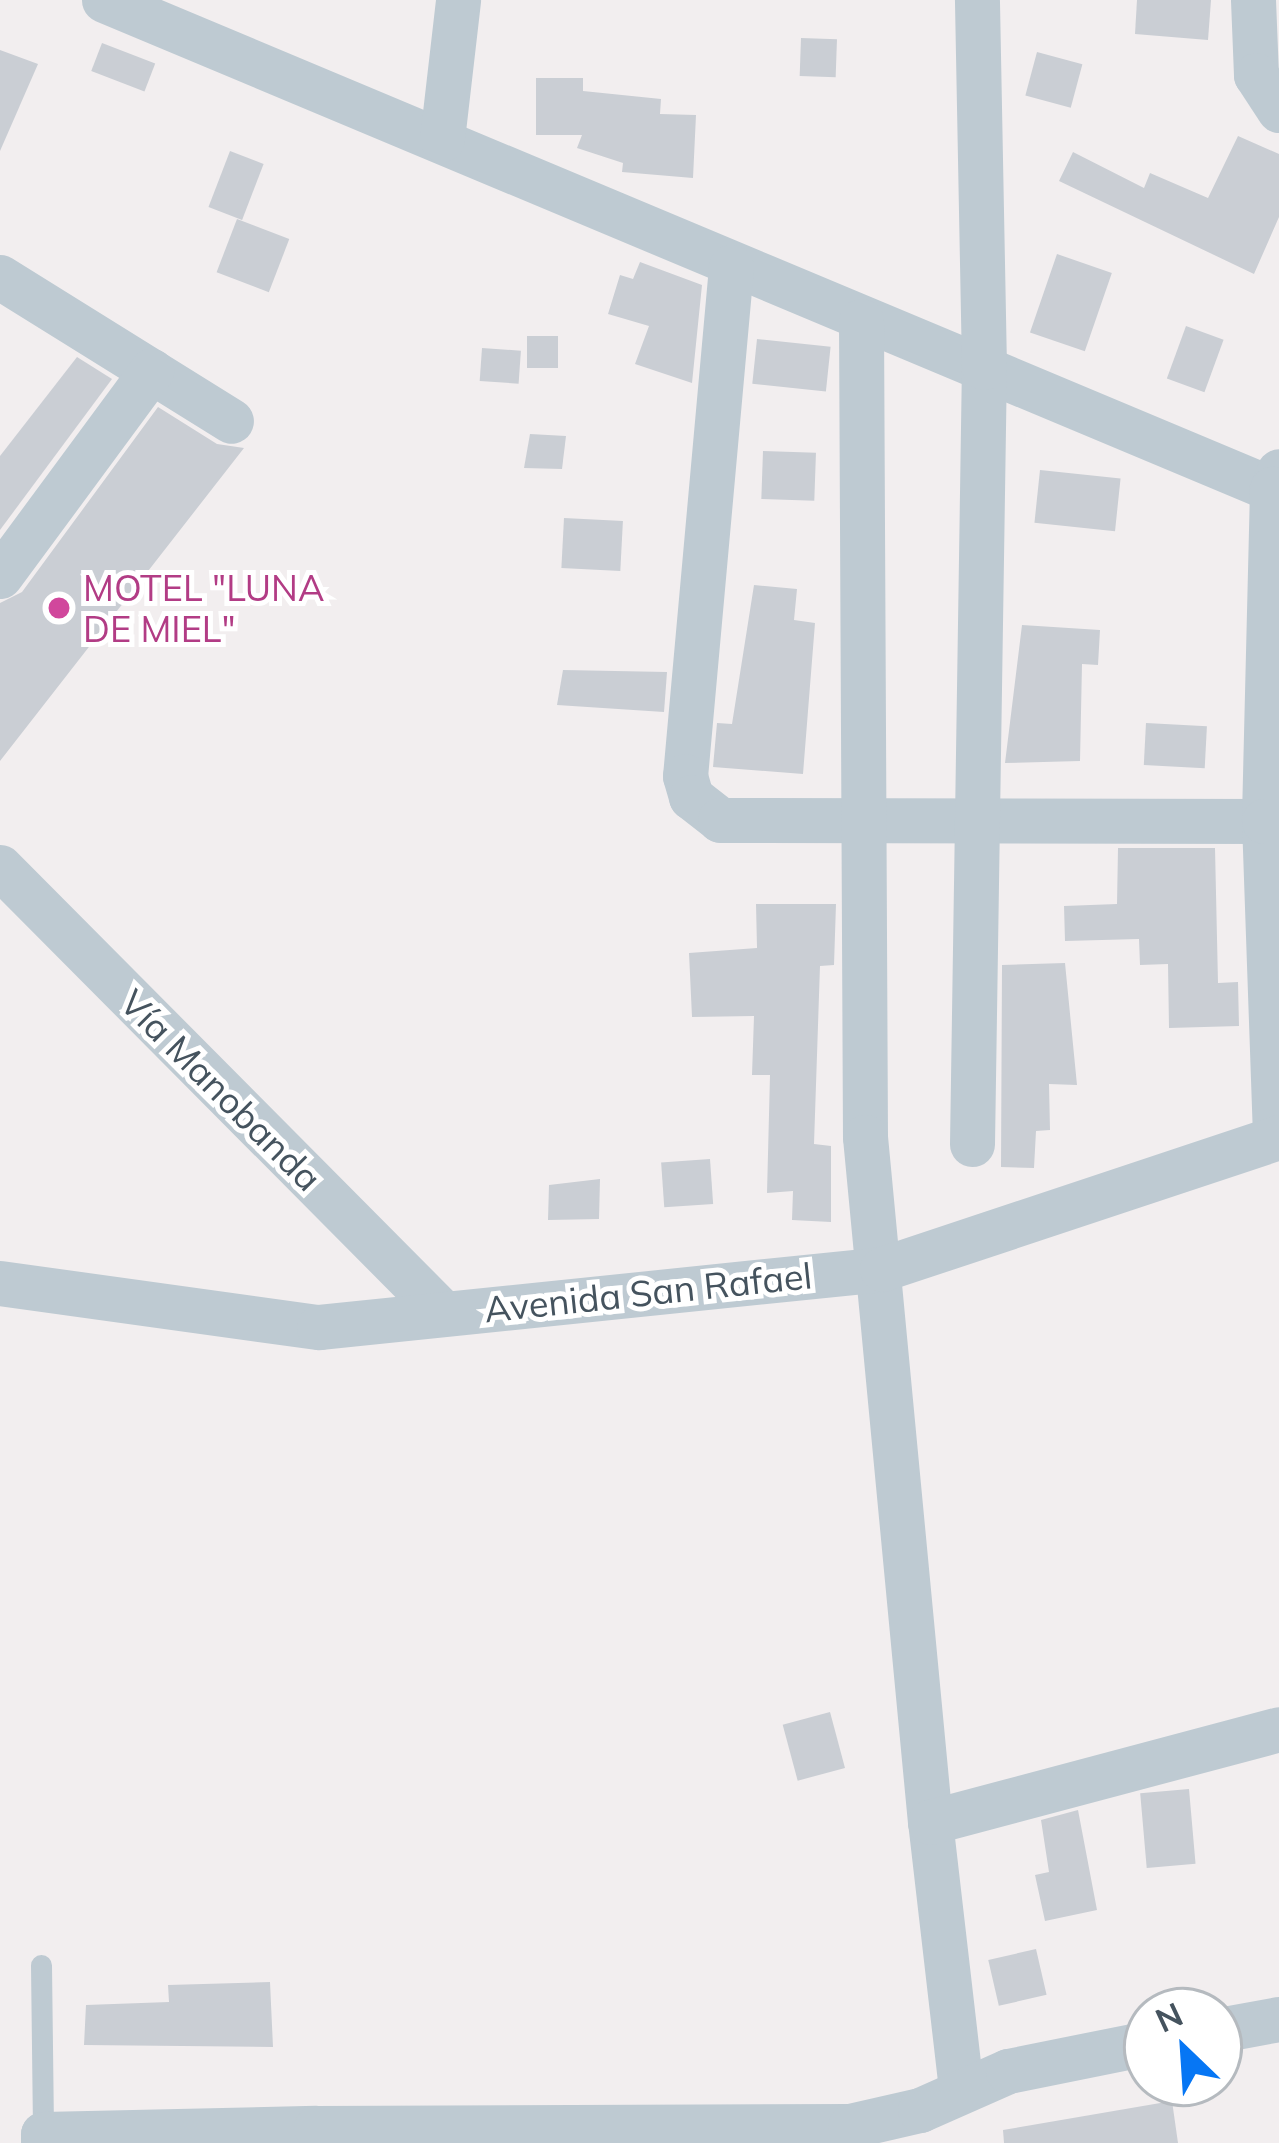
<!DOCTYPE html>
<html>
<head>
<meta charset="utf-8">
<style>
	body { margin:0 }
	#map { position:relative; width:1279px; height:2143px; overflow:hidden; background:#f2eeef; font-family:Mulish,sans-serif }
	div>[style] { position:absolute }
	.building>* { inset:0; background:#caced4; transform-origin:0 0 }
	.service>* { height:21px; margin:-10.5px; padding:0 10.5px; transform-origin:10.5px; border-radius:10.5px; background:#becad2 }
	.minor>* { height:45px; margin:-22.5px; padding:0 22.5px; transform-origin:22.5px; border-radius:22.5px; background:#becad2 }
	.dots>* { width:33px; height:33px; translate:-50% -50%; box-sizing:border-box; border:6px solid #fff; border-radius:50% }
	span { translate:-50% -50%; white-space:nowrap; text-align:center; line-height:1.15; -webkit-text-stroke:10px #fff; paint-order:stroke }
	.hotel-label { font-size:36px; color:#b23c85 }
	.left { translate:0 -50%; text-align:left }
	.street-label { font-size:36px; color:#45535e }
	.north { position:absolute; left:1123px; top:1987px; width:120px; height:120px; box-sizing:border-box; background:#fff; border:3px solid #b5babf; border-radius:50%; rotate:335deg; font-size:33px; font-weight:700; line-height:48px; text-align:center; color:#45535e }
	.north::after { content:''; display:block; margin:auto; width:42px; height:54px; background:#0676f4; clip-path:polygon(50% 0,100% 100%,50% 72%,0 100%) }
</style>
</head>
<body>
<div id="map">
	<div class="building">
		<i style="clip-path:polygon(1137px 0,1211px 0,1208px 40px,1135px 34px)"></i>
		<i style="left:801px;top:38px;width:36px;height:38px;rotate:2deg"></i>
		<i style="left:102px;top:43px;width:57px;height:30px;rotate:21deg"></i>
		<i style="clip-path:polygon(0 50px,38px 64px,0 151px)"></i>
		<i style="left:1037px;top:52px;width:47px;height:45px;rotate:15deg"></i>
		<i style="clip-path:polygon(536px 78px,583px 78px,583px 91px,661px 99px,660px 114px,696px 115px,693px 178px,622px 172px,623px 163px,577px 148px,582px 135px,536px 135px)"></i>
		<i style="clip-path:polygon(1238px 136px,1279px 154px,1279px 217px,1254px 274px,1059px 181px,1073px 152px,1144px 188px,1150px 173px,1208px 198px)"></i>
		<i style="left:230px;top:151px;width:36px;height:60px;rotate:21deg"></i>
		<i style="left:237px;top:219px;width:56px;height:57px;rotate:21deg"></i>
		<i style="left:1057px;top:254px;width:58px;height:83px;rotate:19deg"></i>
		<i style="clip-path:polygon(640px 262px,702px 285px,692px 383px,635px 364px,649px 326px,608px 314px,620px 275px,633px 279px)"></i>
		<i style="left:1186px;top:326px;width:40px;height:56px;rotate:20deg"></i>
		<i style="left:527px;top:336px;width:31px;height:32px"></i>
		<i style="left:757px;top:339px;width:74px;height:45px;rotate:6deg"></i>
		<i style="left:482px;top:348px;width:39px;height:33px;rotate:4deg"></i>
		<i style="clip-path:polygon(77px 357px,112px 379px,0 530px,0 456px)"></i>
		<i style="clip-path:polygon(158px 407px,217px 444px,244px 448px,0 761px,0 603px,22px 592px)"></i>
		<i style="clip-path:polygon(530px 434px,566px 436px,562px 469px,524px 468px)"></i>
		<i style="left:763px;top:451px;width:53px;height:48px;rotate:2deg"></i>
		<i style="left:1040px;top:470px;width:81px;height:53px;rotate:6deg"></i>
		<i style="left:564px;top:518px;width:59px;height:50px;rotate:3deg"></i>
		<i style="clip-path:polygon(754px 585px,797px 589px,794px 620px,815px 623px,803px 774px,713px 767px,717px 723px,732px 724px)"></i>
		<i style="clip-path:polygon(1022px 625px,1100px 630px,1098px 665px,1082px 664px,1080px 761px,1005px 763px)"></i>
		<i style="clip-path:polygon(563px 670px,667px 672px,664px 712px,557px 705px)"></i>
		<i style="left:1146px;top:723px;width:61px;height:42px;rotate:3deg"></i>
		<i style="clip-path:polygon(1118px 848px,1215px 848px,1218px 983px,1238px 982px,1239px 1026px,1169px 1028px,1168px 964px,1140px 965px,1139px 939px,1065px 941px,1064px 906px,1117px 904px)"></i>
		<i style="clip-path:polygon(756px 904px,836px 904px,834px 965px,820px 966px,814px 1144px,831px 1146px,831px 1222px,792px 1220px,793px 1191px,767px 1193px,770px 1075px,752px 1075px,754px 1016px,692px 1017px,689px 953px,757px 948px)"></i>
		<i style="clip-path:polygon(1065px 963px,1077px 1085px,1049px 1084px,1050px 1130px,1036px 1131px,1034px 1168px,1001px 1167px,1002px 965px)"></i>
		<i style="left:710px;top:1159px;width:45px;height:49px;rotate:86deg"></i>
		<i style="clip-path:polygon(600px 1179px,599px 1219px,548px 1220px,549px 1185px)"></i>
		<i style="left:830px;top:1712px;width:58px;height:49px;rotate:75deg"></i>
		<i style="left:1189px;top:1789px;width:75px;height:49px;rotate:85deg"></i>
		<i style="clip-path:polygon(1078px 1810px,1097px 1910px,1045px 1921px,1035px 1875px,1049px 1872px,1041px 1820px)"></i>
		<i style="left:1036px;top:1949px;width:47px;height:49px;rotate:77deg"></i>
		<i style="clip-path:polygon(270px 1982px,273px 2047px,84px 2045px,86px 2005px,169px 2002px,168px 1985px)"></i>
		<i style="clip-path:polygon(1172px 2101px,1178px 2143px,1004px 2143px,1003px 2130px)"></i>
	</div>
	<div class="service">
		<i style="left:41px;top:1965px;width:169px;rotate:89.3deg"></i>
	</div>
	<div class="minor">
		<i style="left:104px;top:0;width:1266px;rotate:22.72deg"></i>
		<i style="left:1272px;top:489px;width:19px;rotate:-69deg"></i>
		<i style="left:1253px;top:0;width:75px;rotate:87.7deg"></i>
		<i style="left:1256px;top:75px;width:42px;rotate:56.7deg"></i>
		<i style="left:442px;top:139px;width:140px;rotate:-83.4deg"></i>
		<i style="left:731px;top:267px;width:511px;rotate:95.16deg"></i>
		<i style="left:685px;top:776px;width:22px;rotate:74deg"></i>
		<i style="left:691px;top:797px;width:37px;rotate:38deg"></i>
		<i style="left:720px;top:820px;width:544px;rotate:0.11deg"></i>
		<i style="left:1264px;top:821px;width:317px;rotate:88deg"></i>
		<i style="left:0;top:277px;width:272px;rotate:31.9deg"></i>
		<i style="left:861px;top:321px;width:816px;rotate:89.72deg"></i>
		<i style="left:865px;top:1137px;width:688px;rotate:84.58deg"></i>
		<i style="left:1279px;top:492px;width:8px;rotate:-157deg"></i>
		<i style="left:1272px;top:489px;width:332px;rotate:91.4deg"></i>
		<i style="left:1264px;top:821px;width:15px"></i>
		<i style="left:0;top:576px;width:255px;rotate:-53.6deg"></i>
		<i style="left:0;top:867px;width:627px;rotate:45.19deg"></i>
		<i style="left:972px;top:1144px;width:777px;rotate:-89.12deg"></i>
		<i style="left:984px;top:367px;width:367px;rotate:-91.1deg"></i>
		<i style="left:0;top:1283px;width:322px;rotate:7.9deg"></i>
		<i style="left:319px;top:1327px;width:566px;rotate:-5.88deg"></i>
		<i style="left:882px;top:1269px;width:418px;rotate:-18.4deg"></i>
		<i style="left:1219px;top:2030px;width:61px;rotate:-10.4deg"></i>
		<i style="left:961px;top:2089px;width:269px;rotate:-96.6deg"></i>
		<i style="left:930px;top:1822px;width:361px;rotate:-14.9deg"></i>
		<i style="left:43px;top:2143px;width:9px;rotate:-90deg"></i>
		<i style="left:43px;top:2134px;width:273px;rotate:-1.3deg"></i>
		<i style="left:316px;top:2128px;width:534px;rotate:-0.21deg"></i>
		<i style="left:850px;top:2126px;width:72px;rotate:-12.9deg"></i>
		<i style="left:920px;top:2110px;width:96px;rotate:-23.9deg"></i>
		<i style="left:1008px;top:2071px;width:142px;rotate:-11.4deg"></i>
	</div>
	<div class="dots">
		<i style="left:59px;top:608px;background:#d1479c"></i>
	</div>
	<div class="hotel-label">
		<span class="left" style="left:83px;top:608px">MOTEL "LUNA<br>DE MIEL"</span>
	</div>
	<div class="street-label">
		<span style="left:221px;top:1090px;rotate:45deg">Vía Manobanda</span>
		<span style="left:648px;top:1292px;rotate:-6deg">Avenida San Rafael</span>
	</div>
	<div class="north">N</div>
</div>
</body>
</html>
